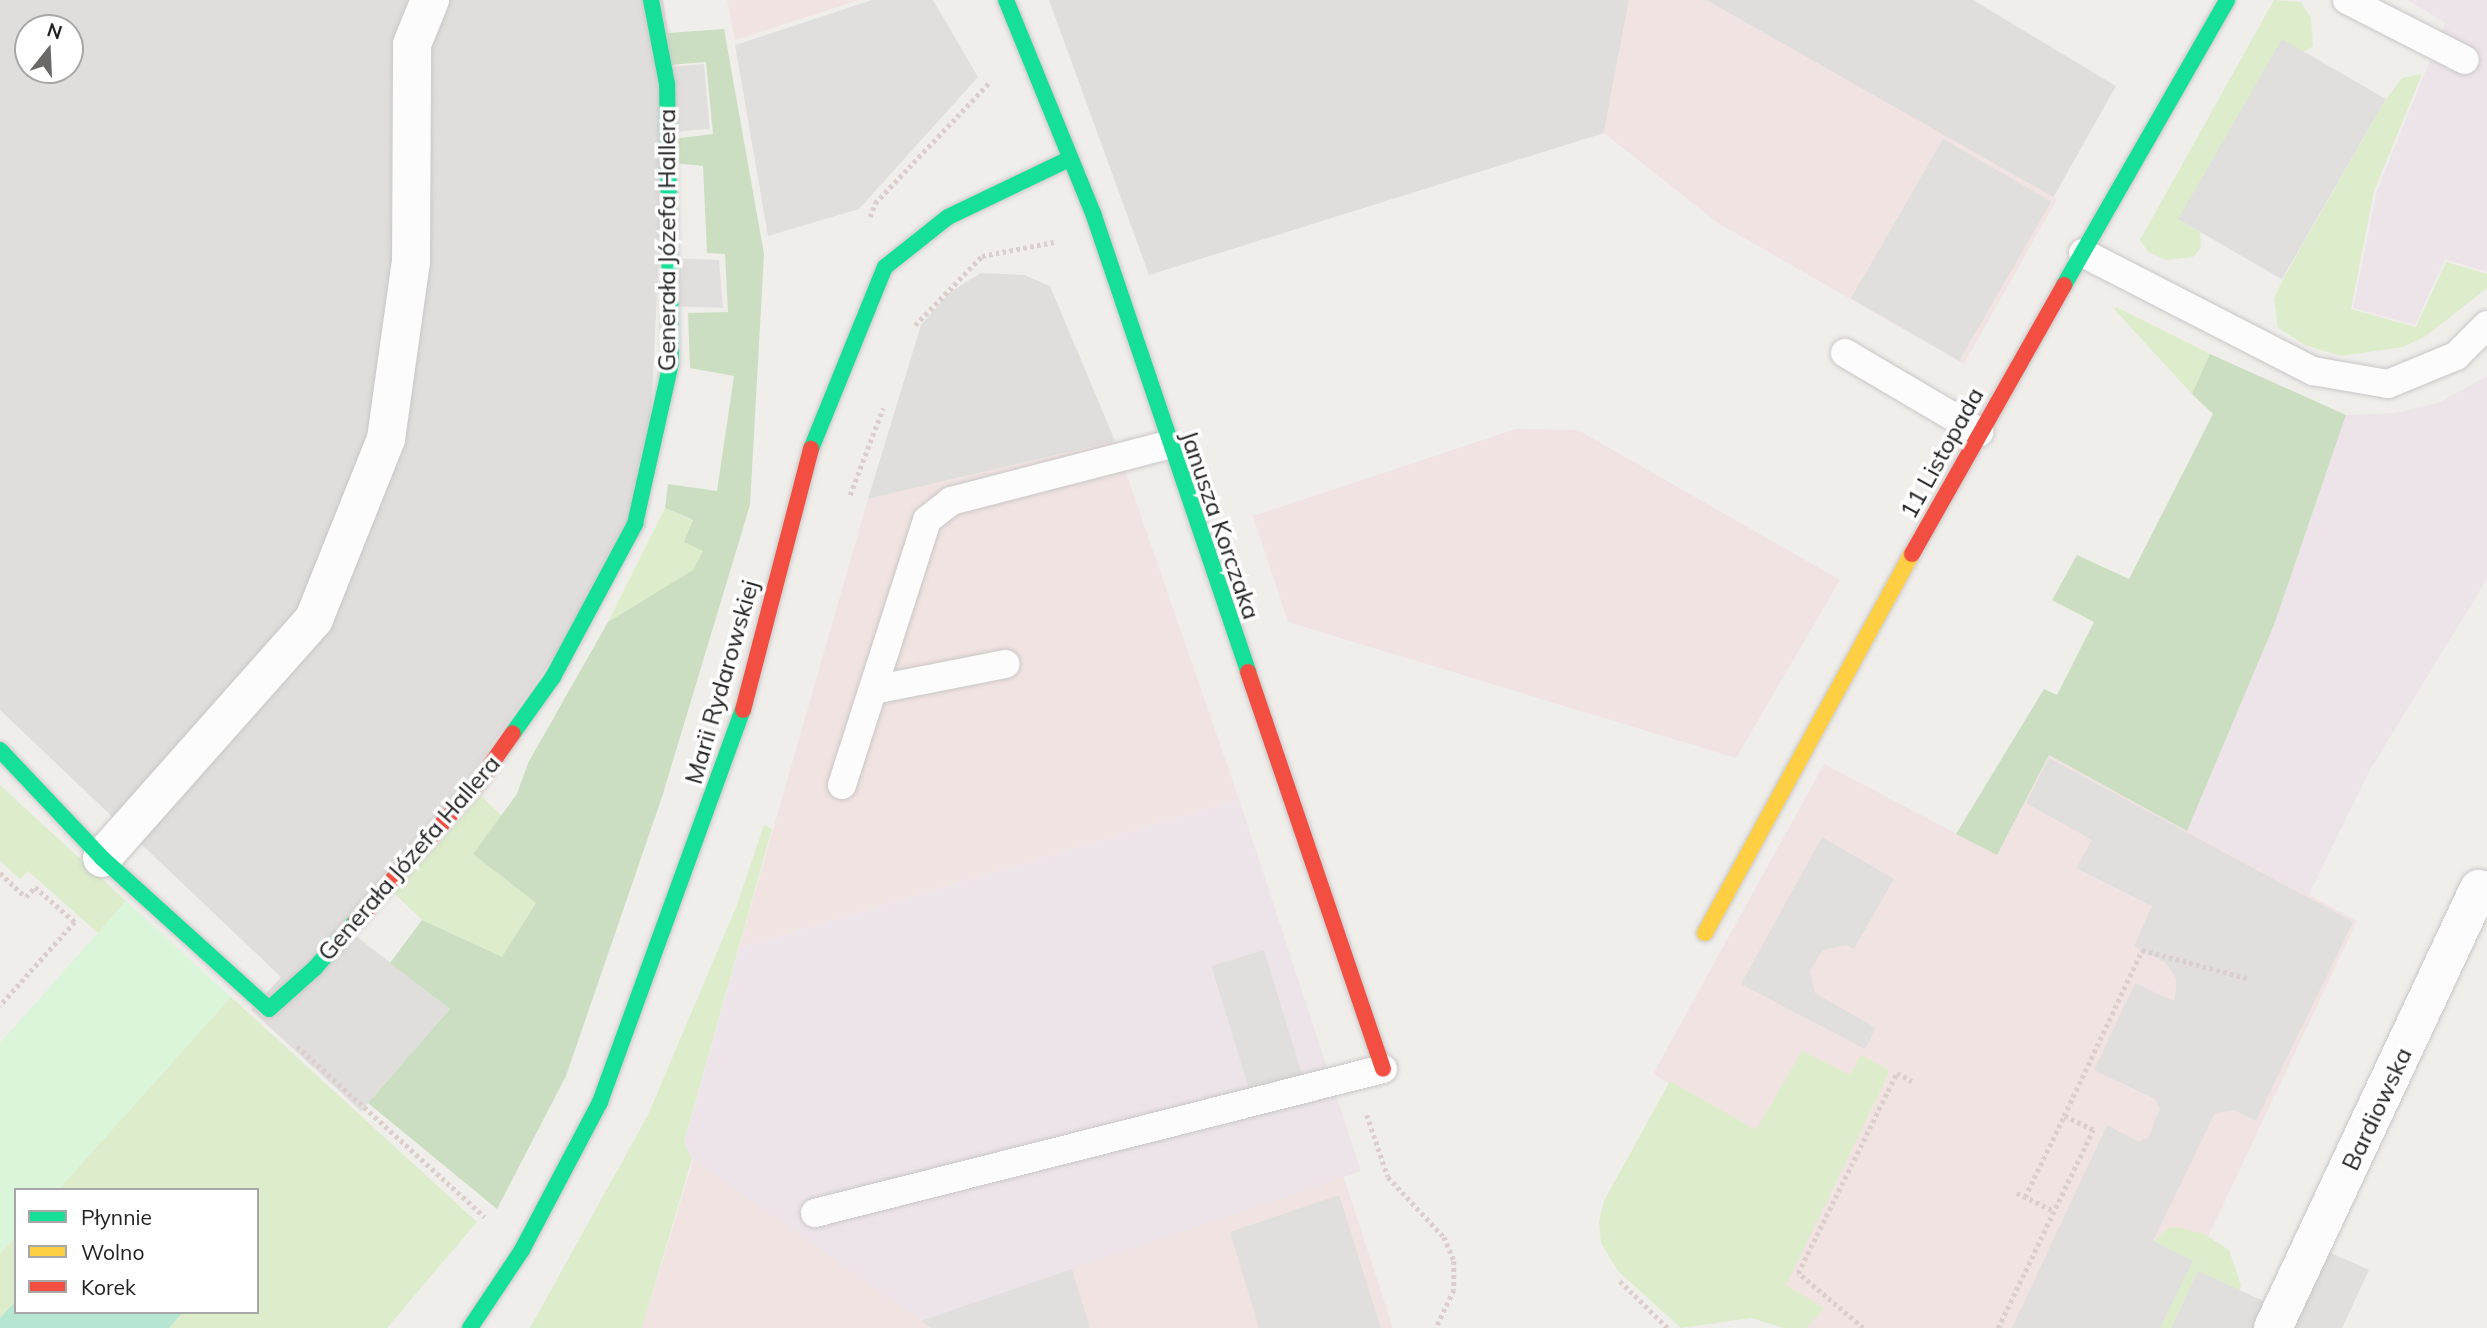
<!DOCTYPE html>
<html>
<head>
<meta charset="utf-8">
<style>
	body { margin:0 }
	#map { position:relative; width:2487px; height:1328px; overflow:hidden; background:#f0eeeb; font-family:Mulish,sans-serif }
	div>[style] { position:absolute }
	.residential>* { inset:0; background:#dfdedc }
	.commercial>* { inset:0; background:#f1e3e1 }
	.industrial>* { inset:0; background:#ede4e9 }
	.grass>* { inset:0; background:#ddeccb }
	.forest>* { inset:0; background:#cbdec1 }
	.park>* { inset:0; background:#daf5da }
	.pitch>* { inset:0; background:#b7e6d2 }
	.parking>* { inset:0; background:#e0dfde; transform-origin:0 0 }
	.path>* { height:4.5px; margin-top:-2.25px; transform-origin:0; background:repeating-linear-gradient(90deg,#dccecd 0 3.5px,transparent 0 7px) }
	.roads { filter:drop-shadow(0 0 2px #c9c8c7) drop-shadow(0 0 2px #c9c8c7) }
	.lane>* { height:28px; margin:-14px; padding:0 14px; transform-origin:14px; border-radius:14px; background:#fdfcfc }
	.street>* { height:38px; margin:-19px; padding:0 19px; transform-origin:19px; border-radius:19px; background:#fdfcfc }
	.fast>* { height:16px; margin:-8px; padding:0 8px; transform-origin:8px; border-radius:8px; background:#16e098 }
	.slow>* { height:16px; margin:-8px; padding:0 8px; transform-origin:8px; border-radius:8px; background:#ffcf43 }
	.jam>* { height:16px; margin:-8px; padding:0 8px; transform-origin:8px; border-radius:8px; background:#f24e42 }
	span { translate:-50% -50%; white-space:nowrap; text-align:center; line-height:1.15; -webkit-text-stroke:7px #fff; paint-order:stroke }
	.street-label { font-size:24px; color:#222 }
	.legend { position:absolute; left:14px; top:1188px; width:245px; height:126px; box-sizing:border-box; background:#fff; border:2px solid #a7a7a7; margin:0; padding:9px 12px; list-style:none; font-size:21px; color:#222 }
	.legend li { display:flex; align-items:center; gap:14px; height:35px }
	.legend b { width:35px; border:2px solid #a7a7a7 }
	.north { position:absolute; left:14px; top:14px; width:70px; height:70px; box-sizing:border-box; background:#fff; border:2px solid #a7a7a7; border-radius:50%; rotate:18deg; font-size:19px; font-weight:700; line-height:28px; text-align:center; color:#222 }
	.north::after { content:''; display:block; margin:auto; width:24px; height:32px; background:#6a6968; clip-path:polygon(50% 0,100% 100%,50% 72%,0 100%) }
</style>
</head>
<body>
<div id="map">
	<div class="residential">
		<i style="clip-path:polygon(evenodd,0 0,663px 0,669px 36px,646px 527px,356px 936px,450px 1009px,361px 1111px,251px 1010px,281px 977px,0 710px,0 0,28px 28px,70px 28px,70px 70px,28px 70px,28px 28px)"></i>
		<i style="clip-path:polygon(1049px 0,1629px 0,1604px 133px,1149px 275px)"></i>
		<i style="clip-path:polygon(1706px 0,1973px 0,2116px 86px,2053px 198px)"></i>
		<i style="clip-path:polygon(981px 273px,1024px 275px,1050px 286px,1115px 441px,868px 499px,921px 325px,950px 292px)"></i>
	</div>
	<div class="commercial">
		<i style="clip-path:polygon(727px 0,859px 0,735px 40px)"></i>
		<i style="clip-path:polygon(1629px 0,1706px 0,2057px 199px,1964px 364px,1718px 223px,1604px 133px)"></i>
		<i style="clip-path:polygon(1516px 429px,1578px 430px,1840px 580px,1736px 758px,1288px 622px,1253px 516px)"></i>
		<i style="clip-path:polygon(1115px 441px,1239px 799px,739px 948px,868px 499px)"></i>
		<i style="clip-path:polygon(2049px 755px,2357px 921px,2165px 1328px,1804px 1328px,1785px 1286px,1890px 1071px,1850px 1076px,1756px 1130px,1653px 1074px,1824px 764px,1997px 855px)"></i>
		<i style="clip-path:polygon(694px 1158px,921px 1320px,1343px 1175px,1393px 1328px,642px 1328px)"></i>
	</div>
	<div class="industrial">
		<i style="clip-path:polygon(2408px 0,2487px 0,2487px 272px,2445px 259px,2415px 325px,2353px 308px,2377px 191px,2445px 23px)"></i>
		<i style="clip-path:polygon(2487px 376px,2487px 579px,2370px 770px,2308px 896px,2187px 831px,2274px 625px,2346px 415px,2396px 413px,2438px 403px)"></i>
		<i style="clip-path:polygon(1239px 799px,1361px 1171px,921px 1321px,692px 1159px,684px 1143px,739px 948px)"></i>
	</div>
	<div class="grass">
		<i style="clip-path:polygon(2274px 0,2301px 2px,2311px 18px,2313px 46px,2304px 52px,2282px 40px,2179px 220px,2200px 232px,2201px 247px,2193px 257px,2166px 260px,2148px 252px,2140px 240px)"></i>
		<i style="clip-path:polygon(2422px 74px,2374px 191px,2351px 309px,2416px 327px,2446px 262px,2487px 274px,2487px 288px,2426px 336px,2403px 347px,2341px 356px,2305px 345px,2278px 328px,2274px 299px,2283px 279px,2386px 99px,2402px 78px)"></i>
		<i style="clip-path:polygon(2116px 307px,2210px 354px,2192px 394px,2114px 309px)"></i>
		<i style="clip-path:polygon(665px 508px,693px 521px,703px 551px,694px 570px,608px 622px)"></i>
		<i style="clip-path:polygon(0 785px,126px 901px,98px 933px,28px 871px,20px 879px,0 861px)"></i>
		<i style="clip-path:polygon(481px 796px,502px 816px,473px 854px,536px 903px,502px 958px,422px 920px,394px 893px)"></i>
		<i style="clip-path:polygon(764px 825px,772px 829px,684px 1142px,692px 1159px,642px 1328px,530px 1328px,648px 1115px,737px 905px)"></i>
		<i style="clip-path:polygon(231px 997px,477px 1222px,387px 1328px,169px 1328px,183px 1312px,257px 1312px,257px 1190px,58px 1190px)"></i>
		<i style="clip-path:polygon(1802px 1051px,1850px 1075px,1861px 1055px,1890px 1071px,1786px 1285px,1824px 1308px,1807px 1328px,1784px 1328px,1751px 1318px,1681px 1328px,1618px 1271px,1601px 1243px,1599px 1221px,1604px 1201px,1670px 1081px,1756px 1130px)"></i>
		<i style="clip-path:polygon(2178px 1227px,2204px 1234px,2229px 1250px,2241px 1285px,2239px 1291px,2198px 1271px,2171px 1328px,2160px 1328px,2192px 1261px,2153px 1242px,2168px 1228px)"></i>
		<i style="clip-path:polygon(16px 1236px,16px 1301px,0 1318px,0 1254px)"></i>
	</div>
	<div class="forest">
		<i style="clip-path:polygon(724px 29px,764px 254px,750px 505px,662px 797px,566px 1076px,497px 1209px,368px 1103px,450px 1009px,390px 963px,422px 920px,502px 957px,536px 903px,473px 854px,517px 794px,528px 763px,608px 622px,693px 570px,703px 551px,684px 542px,693px 520px,665px 508px,668px 484px,717px 491px,734px 376px,690px 368px,688px 313px,728px 312px,725px 254px,707px 253px,703px 166px,673px 163px,672px 139px,713px 134px,706px 62px,669px 65px,668px 33px)"></i>
		<i style="clip-path:polygon(2210px 354px,2346px 415px,2274px 625px,2187px 831px,2049px 755px,1997px 855px,1956px 834px,2044px 689px,2057px 695px,2094px 622px,2052px 600px,2077px 555px,2129px 579px,2213px 414px,2192px 394px)"></i>
	</div>
	<div class="park">
		<i style="clip-path:polygon(126px 901px,231px 997px,58px 1190px,16px 1190px,16px 1236px,0 1254px,0 1043px)"></i>
	</div>
	<div class="pitch">
		<i style="clip-path:polygon(16px 1301px,16px 1312px,183px 1312px,169px 1328px,0 1328px,0 1318px)"></i>
	</div>
	<div class="parking">
		<i style="clip-path:polygon(872px 0,933px 0,978px 77px,859px 209px,768px 236px,735px 45px)"></i>
		<i style="left:2282px;top:39px;width:120px;height:208px;rotate:30deg"></i>
		<i style="left:704px;top:64px;width:65px;height:40px;rotate:85deg"></i>
		<i style="left:1943px;top:139px;width:125px;height:184px;rotate:30deg"></i>
		<i style="clip-path:polygon(670px 258px,719px 260px,723px 308px,670px 306px)"></i>
		<i style="clip-path:polygon(2049px 758px,2353px 922px,2256px 1121px,2234px 1110px,2215px 1113px,2153px 1241px,2193px 1261px,2160px 1328px,2012px 1328px,2107px 1125px,2139px 1142px,2148px 1138px,2160px 1109px,2155px 1099px,2094px 1070px,2135px 983px,2174px 1001px,2176px 988px,2176px 979px,2166px 963px,2134px 946px,2152px 906px,2076px 868px,2092px 840px,2026px 803px)"></i>
		<i style="clip-path:polygon(1822px 837px,1894px 879px,1854px 949px,1846px 945px,1823px 950px,1810px 971px,1815px 993px,1876px 1028px,1865px 1049px,1741px 984px)"></i>
		<i style="left:1264px;top:950px;width:147px;height:55px;rotate:73deg"></i>
		<i style="clip-path:polygon(1339px 1195px,1381px 1328px,1259px 1328px,1230px 1232px)"></i>
		<i style="clip-path:polygon(2313px 1245px,2369px 1270px,2342px 1328px,2171px 1328px,2198px 1271px,2283px 1310px)"></i>
		<i style="clip-path:polygon(1072px 1269px,1090px 1328px,932px 1328px,921px 1321px)"></i>
	</div>
	<div class="path">
		<i style="left:870px;top:217px;width:15px;rotate:-70deg"></i>
		<i style="left:875px;top:203px;width:166px;rotate:-46.5deg"></i>
		<i style="left:915px;top:325px;width:96px;rotate:-45.8deg"></i>
		<i style="left:982px;top:256px;width:73px;rotate:-11deg"></i>
		<i style="left:850px;top:495px;width:93px;rotate:-69.2deg"></i>
		<i style="left:0;top:873px;width:35px;rotate:43deg"></i>
		<i style="left:26px;top:897px;width:13px;rotate:-48deg"></i>
		<i style="left:35px;top:887px;width:53px;rotate:41.2deg"></i>
		<i style="left:75px;top:922px;width:113px;rotate:131.8deg"></i>
		<i style="left:297px;top:1046px;width:254px;rotate:42.3deg"></i>
		<i style="left:1367px;top:1115px;width:65px;rotate:71.3deg"></i>
		<i style="left:1388px;top:1177px;width:82px;rotate:47deg"></i>
		<i style="left:1444px;top:1237px;width:26px;rotate:67deg"></i>
		<i style="left:1454px;top:1261px;width:29px;rotate:90deg"></i>
		<i style="left:1454px;top:1290px;width:42px;rotate:115.3deg"></i>
		<i style="left:2017px;top:1193px;width:41px;rotate:25.9deg"></i>
		<i style="left:2025px;top:1197px;width:90px;rotate:-64.3deg"></i>
		<i style="left:1620px;top:1281px;width:67px;rotate:44.4deg"></i>
		<i style="left:1863px;top:1328px;width:85px;rotate:-139.8deg"></i>
		<i style="left:1798px;top:1273px;width:223px;rotate:-63.7deg"></i>
		<i style="left:1897px;top:1073px;width:17px;rotate:28deg"></i>
		<i style="left:1998px;top:1328px;width:220px;rotate:-64.4deg"></i>
		<i style="left:2093px;top:1130px;width:32px;rotate:-154deg"></i>
		<i style="left:2064px;top:1116px;width:183px;rotate:-64.8deg"></i>
		<i style="left:2142px;top:950px;width:112px;rotate:15deg"></i>
	</div>
	<div class="roads">
		<div class="lane">
			<i style="left:2347px;top:0;width:132px;rotate:27deg"></i>
			<i style="left:2083px;top:253px;width:259px;rotate:27.2deg"></i>
			<i style="left:2313px;top:371px;width:76px;rotate:9.8deg"></i>
			<i style="left:2388px;top:384px;width:74px;rotate:-22.4deg"></i>
			<i style="left:2456px;top:356px;width:44px;rotate:-45deg"></i>
			<i style="left:1845px;top:353px;width:156px;rotate:30.5deg"></i>
			<i style="left:873px;top:690px;width:135px;rotate:-11.1deg"></i>
			<i style="left:842px;top:785px;width:278px;rotate:-72.2deg"></i>
			<i style="left:927px;top:520px;width:31px;rotate:-38deg"></i>
			<i style="left:951px;top:501px;width:224px;rotate:-14.5deg"></i>
			<i style="left:815px;top:1213px;width:586px;rotate:-14.23deg"></i>
		</div>
		<div class="street">
			<i style="left:102px;top:858px;width:319px;rotate:-48.4deg"></i>
			<i style="left:314px;top:619px;width:194px;rotate:-68.2deg"></i>
			<i style="left:386px;top:439px;width:179px;rotate:-82deg"></i>
			<i style="left:411px;top:262px;width:218px;rotate:-89.7deg"></i>
			<i style="left:412px;top:44px;width:48px;rotate:-67.8deg"></i>
			<i style="left:2273px;top:1328px;width:485px;rotate:-64.9deg"></i>
		</div>
		<div class="fast">
			<i style="left:1006px;top:0;width:233px;rotate:67.8deg"></i>
			<i style="left:1094px;top:216px;width:481px;rotate:71.3deg"></i>
			<i style="left:2064px;top:285px;width:328px;rotate:-60.2deg"></i>
			<i style="left:811px;top:449px;width:196px;rotate:-67.9deg"></i>
			<i style="left:885px;top:267px;width:80px;rotate:-38.4deg"></i>
			<i style="left:948px;top:217px;width:132px;rotate:-25.6deg"></i>
			<i style="left:513px;top:733px;width:69px;rotate:-54.5deg"></i>
			<i style="left:553px;top:677px;width:174px;rotate:-61.8deg"></i>
			<i style="left:635px;top:524px;width:165px;rotate:-77.4deg"></i>
			<i style="left:671px;top:363px;width:279px;rotate:-90.8deg"></i>
			<i style="left:667px;top:84px;width:86px;rotate:-100.8deg"></i>
			<i style="left:0;top:750px;width:149px;rotate:46.6deg"></i>
			<i style="left:102px;top:858px;width:225px;rotate:42.1deg"></i>
			<i style="left:269px;top:1009px;width:62px;rotate:-41.7deg"></i>
			<i style="left:315px;top:968px;width:62px;rotate:-48.9deg"></i>
			<i style="left:470px;top:1328px;width:94px;rotate:-56.3deg"></i>
			<i style="left:522px;top:1250px;width:167px;rotate:-62.2deg"></i>
			<i style="left:600px;top:1102px;width:417px;rotate:-70deg"></i>
		</div>
		<div class="slow">
			<i style="left:1705px;top:933px;width:432px;rotate:-61.4deg"></i>
		</div>
		<div class="jam">
			<i style="left:1912px;top:554px;width:309px;rotate:-60.5deg"></i>
			<i style="left:1248px;top:672px;width:419px;rotate:71.2deg"></i>
			<i style="left:743px;top:710px;width:270px;rotate:-75.4deg"></i>
			<i style="left:356px;top:921px;width:183px;rotate:-48.5deg"></i>
			<i style="left:477px;top:784px;width:62px;rotate:-54.8deg"></i>
		</div>
	</div>
	<div class="street-label">
		<span style="left:667px;top:240px;rotate:-90deg">Generała Józefa Hallera</span>
		<span style="left:1942px;top:453px;rotate:-61deg">11 Listopada</span>
		<span style="left:1220px;top:525px;rotate:71deg">Janusza Korczaka</span>
		<span style="left:722px;top:682px;rotate:-74deg">Marii Rydarowskiej</span>
		<span style="left:409px;top:858px;rotate:-49deg">Generała Józefa Hallera</span>
		<span style="left:2377px;top:1109px;rotate:-65deg">Bardiowska</span>
	</div>
	<ul class="legend">
	<li><b style="height:9px;background:#16e098"></b>Płynnie</li>
	<li><b style="height:9px;background:#ffcf43"></b>Wolno</li>
	<li><b style="height:9px;background:#f24e42"></b>Korek</li>
	</ul>
	<div class="north">N</div>
</div>
</body>
</html>
